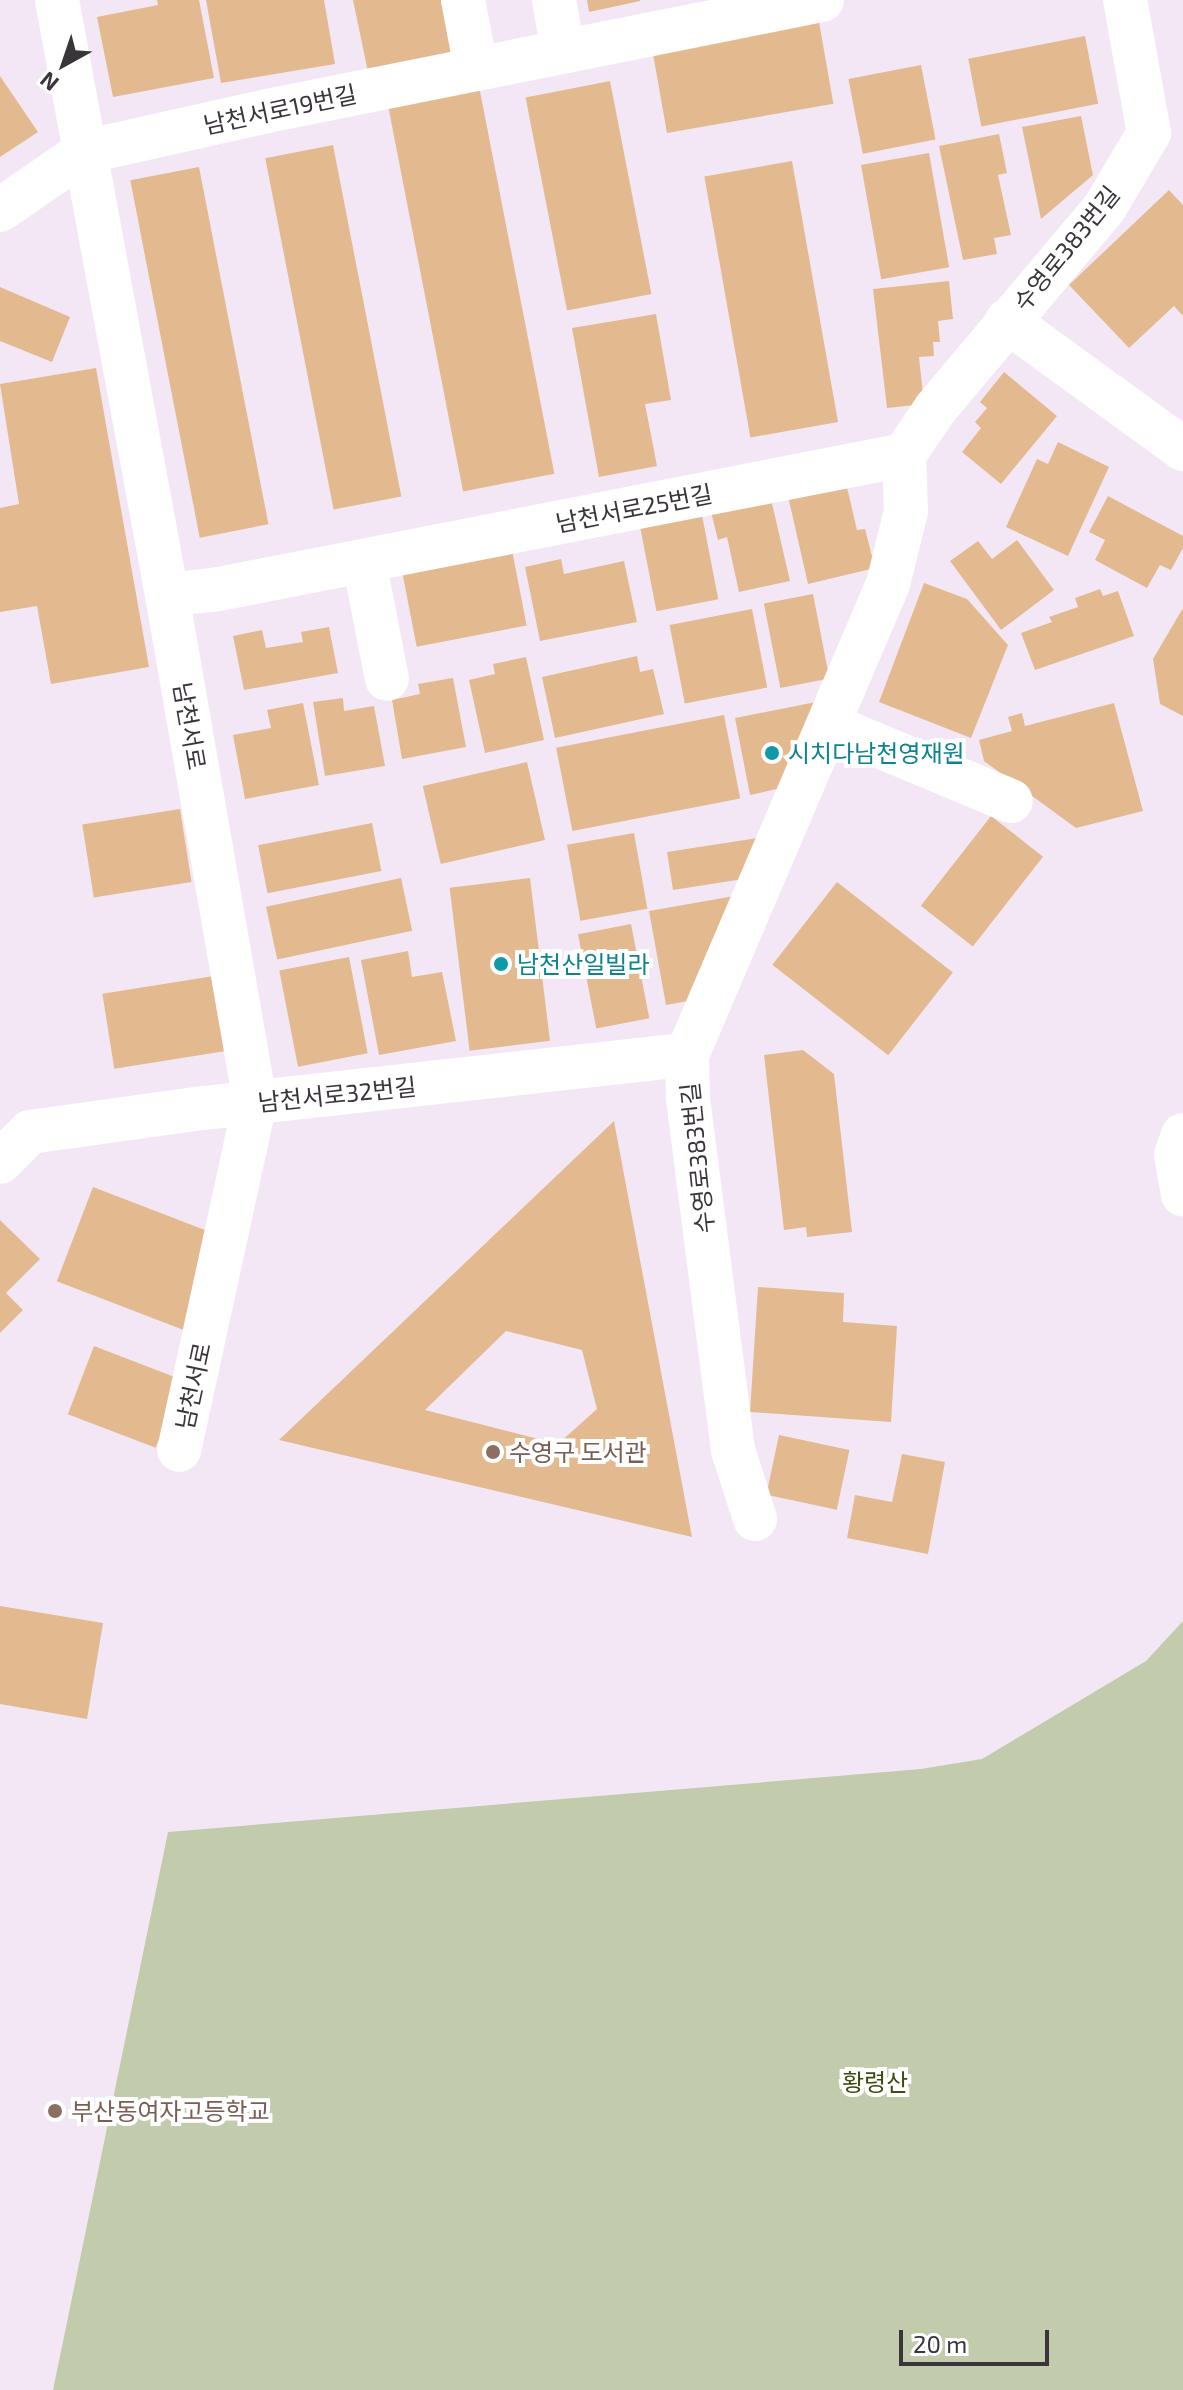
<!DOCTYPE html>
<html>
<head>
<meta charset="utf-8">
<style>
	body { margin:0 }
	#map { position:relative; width:1183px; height:2390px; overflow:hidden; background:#f3e7f6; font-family:"Exo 2","Noto Sans KR",sans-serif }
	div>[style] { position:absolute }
	.green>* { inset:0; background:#c2cbab }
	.building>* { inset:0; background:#e3ba8f; transform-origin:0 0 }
	.minor>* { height:44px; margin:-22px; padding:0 22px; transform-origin:22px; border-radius:22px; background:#fff }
	.dots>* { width:22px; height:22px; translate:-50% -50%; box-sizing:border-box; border:4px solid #fff; border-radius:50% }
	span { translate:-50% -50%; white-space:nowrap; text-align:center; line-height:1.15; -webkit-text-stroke:8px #fff; paint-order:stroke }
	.street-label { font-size:24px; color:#3a353b }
	.culture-label { font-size:24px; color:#0d838f }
	.left { translate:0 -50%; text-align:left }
	.education-label { font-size:24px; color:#785e54 }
	.park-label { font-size:24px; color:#3e4a0e }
	.north { position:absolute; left:24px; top:24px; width:80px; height:80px; -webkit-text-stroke:6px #fff; paint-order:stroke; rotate:220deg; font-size:22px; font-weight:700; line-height:32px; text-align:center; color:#3a353b }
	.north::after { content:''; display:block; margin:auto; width:28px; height:36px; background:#3a353b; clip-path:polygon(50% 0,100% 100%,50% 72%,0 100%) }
	.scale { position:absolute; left:899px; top:2330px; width:150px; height:36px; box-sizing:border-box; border:4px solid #3a353b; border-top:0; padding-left:10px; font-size:24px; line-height:28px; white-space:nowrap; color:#3a353b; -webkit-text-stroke:6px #fff; paint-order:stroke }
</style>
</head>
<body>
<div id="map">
	<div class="green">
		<i style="clip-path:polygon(1183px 1621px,1183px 2390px,53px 2390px,168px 1832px,921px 1769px,982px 1759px,1146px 1661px)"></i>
	</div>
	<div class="building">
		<i style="clip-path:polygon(157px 0,199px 0,214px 78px,113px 97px,97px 17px,158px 5px)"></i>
		<i style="clip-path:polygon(206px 0,324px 0,335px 64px,221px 83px)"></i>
		<i style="clip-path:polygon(353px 0,441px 0,453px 54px,368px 72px)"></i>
		<i style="clip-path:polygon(587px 0,640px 0,640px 1px,589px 12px)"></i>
		<i style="left:819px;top:22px;width:83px;height:169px;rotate:80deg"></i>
		<i style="left:1085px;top:36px;width:69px;height:119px;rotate:79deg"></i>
		<i style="left:921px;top:65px;width:76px;height:74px;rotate:79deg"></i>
		<i style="clip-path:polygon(0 76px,38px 132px,0 157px)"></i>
		<i style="left:610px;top:81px;width:217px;height:86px;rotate:79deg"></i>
		<i style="left:479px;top:86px;width:395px;height:93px;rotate:79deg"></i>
		<i style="clip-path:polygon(1081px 116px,1093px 175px,1041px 219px,1022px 127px)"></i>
		<i style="clip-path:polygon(999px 134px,1007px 173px,998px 175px,1011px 235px,994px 238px,997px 254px,963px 260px,939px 146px)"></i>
		<i style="left:333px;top:145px;width:358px;height:69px;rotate:79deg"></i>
		<i style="left:929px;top:153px;width:116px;height:69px;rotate:80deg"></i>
		<i style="left:792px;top:161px;width:265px;height:89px;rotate:80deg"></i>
		<i style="left:199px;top:167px;width:364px;height:70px;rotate:79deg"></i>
		<i style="clip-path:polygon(1169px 190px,1183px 205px,1183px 316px,1174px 306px,1129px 348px,1069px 285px)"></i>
		<i style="clip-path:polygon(949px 281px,953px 319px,938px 321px,940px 342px,933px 342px,934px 356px,919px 357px,924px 404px,887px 408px,873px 289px)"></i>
		<i style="clip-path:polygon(0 287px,70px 317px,52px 362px,0 341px)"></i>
		<i style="clip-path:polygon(656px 314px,671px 400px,645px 404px,657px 466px,599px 477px,572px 328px)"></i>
		<i style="clip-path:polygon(96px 368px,149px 667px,51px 684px,37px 606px,0 612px,0 508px,19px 504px,0 384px)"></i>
		<i style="clip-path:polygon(1004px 372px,1057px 416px,1001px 484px,962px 452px,981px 428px,975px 422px,987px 408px,980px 402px)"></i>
		<i style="clip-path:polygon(1058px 442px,1109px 467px,1068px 556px,1006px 527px,1037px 459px,1048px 464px)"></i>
		<i style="clip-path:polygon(846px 483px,857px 530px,865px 529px,875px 568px,808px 584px,788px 496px)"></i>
		<i style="clip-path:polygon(1108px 496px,1183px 536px,1183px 548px,1171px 570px,1160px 565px,1147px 588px,1095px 560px,1105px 540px,1089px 532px)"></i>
		<i style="clip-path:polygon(771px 499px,790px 581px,739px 592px,727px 537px,718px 540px,711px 512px)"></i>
		<i style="left:700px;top:505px;width:96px;height:63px;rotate:79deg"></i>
		<i style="clip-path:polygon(1017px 540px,1054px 590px,1001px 630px,950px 561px,978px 541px,992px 559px)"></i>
		<i style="left:511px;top:545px;width:82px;height:112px;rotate:79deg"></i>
		<i style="clip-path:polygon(561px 559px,564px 574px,624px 561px,637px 622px,540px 641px,525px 567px)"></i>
		<i style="clip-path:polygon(924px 583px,967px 599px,1008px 645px,971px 738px,879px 702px)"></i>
		<i style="clip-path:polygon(1100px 589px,1103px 596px,1118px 591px,1134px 636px,1035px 670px,1021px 633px,1052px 622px,1049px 617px,1078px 607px,1075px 598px)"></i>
		<i style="left:813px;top:594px;width:86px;height:50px;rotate:79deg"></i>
		<i style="clip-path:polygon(1183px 608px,1183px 716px,1160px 704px,1153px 659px)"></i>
		<i style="left:752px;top:609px;width:80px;height:84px;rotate:79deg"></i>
		<i style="clip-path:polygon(329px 627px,338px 673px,244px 690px,233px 636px,262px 630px,266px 648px,303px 642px,301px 632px)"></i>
		<i style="clip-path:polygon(637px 656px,640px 672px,653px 669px,664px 714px,555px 738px,542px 677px)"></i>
		<i style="clip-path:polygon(526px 657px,544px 740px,485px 753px,469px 680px,495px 674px,493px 664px)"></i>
		<i style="clip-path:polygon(453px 678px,466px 747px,402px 759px,392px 700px,420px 694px,418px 684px)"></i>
		<i style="clip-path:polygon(343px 698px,344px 711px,374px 706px,385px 766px,325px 776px,313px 702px)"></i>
		<i style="clip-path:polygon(826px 700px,786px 787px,750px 795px,735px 718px)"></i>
		<i style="clip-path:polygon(303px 703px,319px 785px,245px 799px,233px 735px,271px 728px,267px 710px)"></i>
		<i style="clip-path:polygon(1114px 703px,1143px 811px,1076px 828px,984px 761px,979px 740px,1012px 731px,1008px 717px,1022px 713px,1025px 726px)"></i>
		<i style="left:724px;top:715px;width:85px;height:171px;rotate:79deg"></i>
		<i style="left:527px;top:762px;width:80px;height:107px;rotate:77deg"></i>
		<i style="left:180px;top:809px;width:74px;height:99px;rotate:81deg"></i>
		<i style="left:991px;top:816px;width:66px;height:114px;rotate:38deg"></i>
		<i style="left:372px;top:823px;width:49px;height:116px;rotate:79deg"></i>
		<i style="left:634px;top:833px;width:77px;height:68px;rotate:80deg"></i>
		<i style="clip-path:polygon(764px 837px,743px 879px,673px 890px,667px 852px)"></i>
		<i style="left:401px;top:878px;width:54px;height:138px;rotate:78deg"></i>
		<i style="left:530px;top:878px;width:164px;height:81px;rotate:83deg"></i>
		<i style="left:837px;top:882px;width:147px;height:105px;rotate:38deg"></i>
		<i style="clip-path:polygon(740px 895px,704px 998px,666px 1005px,649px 911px)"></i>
		<i style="left:631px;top:924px;width:96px;height:54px;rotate:79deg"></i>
		<i style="clip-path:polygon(408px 951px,412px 977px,442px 972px,456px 1041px,379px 1055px,361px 960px)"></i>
		<i style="left:349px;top:957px;width:98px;height:71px;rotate:79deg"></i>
		<i style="left:214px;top:976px;width:76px;height:113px;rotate:81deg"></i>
		<i style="clip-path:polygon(803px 1050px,834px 1074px,852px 1232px,807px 1237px,806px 1227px,784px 1230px,764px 1055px)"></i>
		<i style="clip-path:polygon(evenodd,614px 1121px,692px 1537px,279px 1440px,614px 1121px,506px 1331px,582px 1350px,597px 1409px,558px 1444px,425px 1410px,506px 1331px)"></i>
		<i style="left:93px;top:1187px;width:140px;height:101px;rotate:21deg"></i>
		<i style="clip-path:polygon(0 1220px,40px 1259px,6px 1293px,23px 1310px,0 1333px)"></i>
		<i style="clip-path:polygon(758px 1287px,844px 1293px,843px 1322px,897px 1326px,891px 1422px,750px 1412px)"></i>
		<i style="left:94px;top:1346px;width:94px;height:73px;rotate:21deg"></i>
		<i style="left:779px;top:1435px;width:72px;height:61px;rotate:12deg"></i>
		<i style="clip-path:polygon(902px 1454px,945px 1462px,928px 1554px,847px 1538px,855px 1495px,892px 1502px)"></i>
		<i style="clip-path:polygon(0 1606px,103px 1623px,87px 1719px,0 1704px)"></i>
	</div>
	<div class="minor">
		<i style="left:57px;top:0;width:605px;rotate:79.53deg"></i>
		<i style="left:167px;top:595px;width:515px;rotate:80.15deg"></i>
		<i style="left:255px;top:1102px;width:356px;rotate:102.3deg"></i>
		<i style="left:463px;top:0;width:69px;rotate:79.2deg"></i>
		<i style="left:554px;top:0;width:52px;rotate:80deg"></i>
		<i style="left:0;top:210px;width:102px;rotate:-34.6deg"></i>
		<i style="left:84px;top:152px;width:188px;rotate:-12.6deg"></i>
		<i style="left:267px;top:111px;width:566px;rotate:-11.31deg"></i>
		<i style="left:1007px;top:321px;width:218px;rotate:36deg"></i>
		<i style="left:364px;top:561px;width:120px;rotate:79deg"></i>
		<i style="left:167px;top:595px;width:52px;rotate:-6.6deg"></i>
		<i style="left:219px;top:589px;width:698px;rotate:-11.07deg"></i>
		<i style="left:829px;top:725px;width:197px;rotate:22.7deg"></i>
		<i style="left:1183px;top:1135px;width:21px;rotate:109deg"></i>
		<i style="left:1176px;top:1155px;width:40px;rotate:80deg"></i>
		<i style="left:0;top:1162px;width:42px;rotate:-45deg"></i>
		<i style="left:30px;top:1132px;width:176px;rotate:-7.9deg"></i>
		<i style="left:204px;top:1108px;width:486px;rotate:-6.3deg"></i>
		<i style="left:755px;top:1519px;width:72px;rotate:-107.7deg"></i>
		<i style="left:733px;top:1450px;width:356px;rotate:-97.3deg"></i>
		<i style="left:688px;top:1097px;width:42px;rotate:-91.4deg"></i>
		<i style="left:687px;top:1055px;width:512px;rotate:-66.89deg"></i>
		<i style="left:888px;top:584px;width:75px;rotate:-76.1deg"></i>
		<i style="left:906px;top:511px;width:56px;rotate:-92deg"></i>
		<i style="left:904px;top:455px;width:57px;rotate:-55.8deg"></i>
		<i style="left:936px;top:408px;width:263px;rotate:-49.9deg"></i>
		<i style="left:1105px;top:207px;width:86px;rotate:-59.3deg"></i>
		<i style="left:1149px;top:133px;width:135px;rotate:-100.2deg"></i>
	</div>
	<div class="dots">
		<i style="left:772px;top:753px;background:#0f9aa8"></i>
		<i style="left:501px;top:964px;background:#0f9aa8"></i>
		<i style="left:493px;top:1452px;background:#8d6e63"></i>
		<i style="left:55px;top:2111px;background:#8d6e63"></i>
	</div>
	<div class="street-label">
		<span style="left:280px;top:109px;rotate:-12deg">남천서로19번길</span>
		<span style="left:1066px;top:248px;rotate:-51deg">수영로383번길</span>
		<span style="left:634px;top:508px;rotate:-11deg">남천서로25번길</span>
		<span style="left:190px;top:726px;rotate:80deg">남천서로</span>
		<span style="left:337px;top:1094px;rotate:-6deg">남천서로32번길</span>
		<span style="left:697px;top:1158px;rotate:-96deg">수영로383번길</span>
		<span style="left:193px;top:1386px;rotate:-78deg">남천서로</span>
	</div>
	<div class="culture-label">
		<span class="left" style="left:788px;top:753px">시치다남천영재원</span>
		<span class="left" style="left:517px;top:964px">남천산일빌라</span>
	</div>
	<div class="education-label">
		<span class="left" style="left:509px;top:1452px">수영구 도서관</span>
		<span class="left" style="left:71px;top:2111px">부산동여자고등학교</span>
	</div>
	<div class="park-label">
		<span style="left:875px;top:2082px">황령산</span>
	</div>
	<div class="north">N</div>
	<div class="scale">20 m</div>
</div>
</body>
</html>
